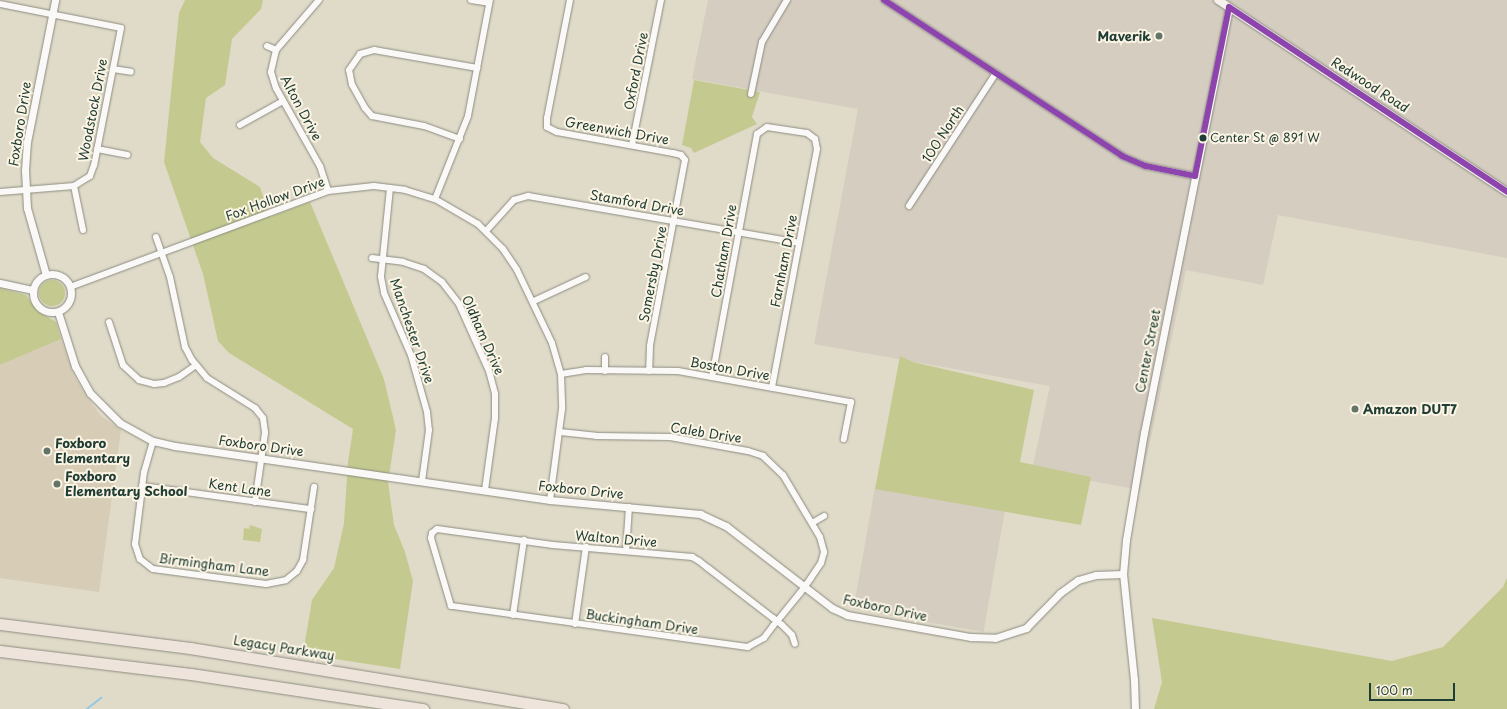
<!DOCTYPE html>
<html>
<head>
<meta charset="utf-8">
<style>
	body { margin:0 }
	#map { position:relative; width:1507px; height:709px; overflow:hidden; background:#e0dac8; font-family:"Playpen Sans",sans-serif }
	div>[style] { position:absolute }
	.built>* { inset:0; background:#d7ccb6 }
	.industrial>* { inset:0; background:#d5cdc0; transform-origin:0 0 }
	.green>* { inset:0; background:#c4ca8f }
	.round { border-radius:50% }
	.stream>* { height:1.5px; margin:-0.75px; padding:0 0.75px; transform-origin:0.75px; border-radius:0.75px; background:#93c8e2 }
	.roads { filter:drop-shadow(0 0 1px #8b8d82) drop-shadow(0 0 1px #8b8d82) }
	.minor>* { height:6px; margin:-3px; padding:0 3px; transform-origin:3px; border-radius:3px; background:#faf9f7 }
	.tertiary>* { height:7px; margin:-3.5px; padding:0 3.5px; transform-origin:3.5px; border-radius:3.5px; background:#faf9f7 }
	.tertiary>.ring { margin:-3.5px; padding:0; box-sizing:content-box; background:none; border:7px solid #faf9f7; border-radius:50% }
	.secondary>* { height:8px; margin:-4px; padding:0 4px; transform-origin:4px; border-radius:4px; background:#f5f1ed }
	.motorway>* { height:11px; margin:-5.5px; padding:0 5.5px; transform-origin:5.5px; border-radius:5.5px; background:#eee4dc }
	.bus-1>* { height:6px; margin:-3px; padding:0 3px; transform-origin:3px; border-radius:3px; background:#8e44ad }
	.dots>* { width:11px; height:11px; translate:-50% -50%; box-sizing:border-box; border:2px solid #fcf5e5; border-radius:50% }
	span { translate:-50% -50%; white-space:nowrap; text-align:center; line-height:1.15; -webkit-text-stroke:4px #fcf5e5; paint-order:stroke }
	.bus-label { font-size:12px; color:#1f3d34 }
	.left { translate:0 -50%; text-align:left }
	.poi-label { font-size:13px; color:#1f3d34; font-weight:700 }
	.right { translate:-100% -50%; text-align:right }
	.street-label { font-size:13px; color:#1f3d34 }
	.scale { position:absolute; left:1369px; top:683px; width:86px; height:18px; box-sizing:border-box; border:2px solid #1f3d34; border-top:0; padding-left:5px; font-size:12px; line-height:14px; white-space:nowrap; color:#1f3d34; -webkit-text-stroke:3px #fcf5e5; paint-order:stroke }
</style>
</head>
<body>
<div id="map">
	<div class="built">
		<i style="clip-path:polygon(61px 339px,74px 376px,87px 397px,100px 415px,121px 430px,99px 592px,0 578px,0 365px)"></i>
	</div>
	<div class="industrial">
		<i style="clip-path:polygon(708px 0,1507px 0,1507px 258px,1278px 215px,1263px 285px,1186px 270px,1140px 490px,1032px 470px,1050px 386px,814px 344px,858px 109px,692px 79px)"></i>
		<i style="left:875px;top:487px;width:132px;height:124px;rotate:10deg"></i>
	</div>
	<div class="green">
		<i style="clip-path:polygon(185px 0,263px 0,261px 9px,232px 39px,225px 85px,206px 98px,200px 142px,213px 158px,260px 187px,270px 217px,310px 202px,384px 379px,396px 430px,388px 482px,394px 525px,405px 552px,413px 581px,400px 669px,303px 654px,312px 600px,334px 568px,344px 523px,348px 462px,353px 429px,229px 353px,218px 341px,203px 274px,164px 162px,179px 13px)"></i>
		<i style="clip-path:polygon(694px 80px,760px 92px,752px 117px,757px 124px,694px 153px,691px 148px,682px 145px)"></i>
		<i class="round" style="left:39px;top:280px;width:26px;height:26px"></i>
		<i style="clip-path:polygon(0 288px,26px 295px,37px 311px,56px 322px,61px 339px,0 365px)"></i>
		<i style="clip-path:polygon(900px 356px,913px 362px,1034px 390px,1020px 462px,1091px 477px,1081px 525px,875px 489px)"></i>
		<i style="clip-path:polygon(250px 525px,262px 529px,260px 542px,243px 540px,244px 528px,249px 529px)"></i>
		<i style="clip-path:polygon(1507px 578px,1507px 709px,1154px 709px,1162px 682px,1152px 618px,1392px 661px,1443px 647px,1503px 587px)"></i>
	</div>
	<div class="stream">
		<i style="left:87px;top:709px;width:18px;rotate:-38deg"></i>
	</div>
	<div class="roads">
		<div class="minor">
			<i style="left:319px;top:0;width:66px;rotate:130.7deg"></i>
			<i style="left:276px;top:50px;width:23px;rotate:103deg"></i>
			<i style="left:271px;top:72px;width:17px;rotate:73deg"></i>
			<i style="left:276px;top:88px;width:90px;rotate:60.6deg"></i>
			<i style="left:320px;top:166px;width:26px;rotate:72deg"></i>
			<i style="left:471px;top:0;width:18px;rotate:9deg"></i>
			<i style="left:570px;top:0;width:120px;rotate:101deg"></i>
			<i style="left:547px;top:118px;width:9px;rotate:90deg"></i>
			<i style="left:547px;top:127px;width:11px;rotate:27deg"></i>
			<i style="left:557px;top:132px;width:118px;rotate:10.3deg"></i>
			<i style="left:673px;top:153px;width:8px;rotate:14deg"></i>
			<i style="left:681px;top:155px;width:6px;rotate:51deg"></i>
			<i style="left:685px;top:160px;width:189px;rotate:100.7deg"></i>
			<i style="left:650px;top:346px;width:25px;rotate:92deg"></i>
			<i style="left:884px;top:0;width:285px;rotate:33.2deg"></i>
			<i style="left:1122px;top:156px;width:26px;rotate:23deg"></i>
			<i style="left:1146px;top:166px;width:50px;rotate:11.5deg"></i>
			<i style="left:0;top:4px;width:123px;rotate:11.2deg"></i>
			<i style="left:121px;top:28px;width:140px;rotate:101.1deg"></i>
			<i style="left:94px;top:165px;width:12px;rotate:110deg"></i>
			<i style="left:90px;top:176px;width:19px;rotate:148deg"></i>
			<i style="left:74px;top:186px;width:74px;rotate:175.4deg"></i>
			<i style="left:267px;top:46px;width:10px;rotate:24deg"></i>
			<i style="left:113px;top:69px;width:18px;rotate:9deg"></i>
			<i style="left:751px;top:94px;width:53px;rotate:-78.1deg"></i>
			<i style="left:762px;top:42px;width:49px;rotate:-59.2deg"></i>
			<i style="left:240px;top:125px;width:49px;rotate:-29.2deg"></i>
			<i style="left:460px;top:139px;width:38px;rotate:-160deg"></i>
			<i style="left:424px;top:126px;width:53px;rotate:-169.1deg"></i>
			<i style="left:372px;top:116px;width:11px;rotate:-131deg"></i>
			<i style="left:365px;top:108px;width:26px;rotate:-119deg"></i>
			<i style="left:352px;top:85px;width:15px;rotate:-101deg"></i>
			<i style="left:349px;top:70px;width:19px;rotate:-55deg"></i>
			<i style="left:360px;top:54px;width:15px;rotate:-16deg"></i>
			<i style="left:374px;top:50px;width:105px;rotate:9.9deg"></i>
			<i style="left:632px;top:145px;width:148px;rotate:-78.7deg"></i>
			<i style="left:97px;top:149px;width:31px;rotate:11deg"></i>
			<i style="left:74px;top:186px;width:45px;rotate:78.4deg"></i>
			<i style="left:390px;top:188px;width:89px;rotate:95.8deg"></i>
			<i style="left:381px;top:277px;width:16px;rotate:79deg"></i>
			<i style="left:384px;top:293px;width:68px;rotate:66.5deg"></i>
			<i style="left:411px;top:355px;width:59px;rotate:74.3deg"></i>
			<i style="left:427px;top:412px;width:18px;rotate:84deg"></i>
			<i style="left:429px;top:430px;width:51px;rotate:97.8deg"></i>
			<i style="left:435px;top:199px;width:89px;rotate:-68.3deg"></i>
			<i style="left:468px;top:116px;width:118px;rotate:-79.3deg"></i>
			<i style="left:909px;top:206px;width:159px;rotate:-56.8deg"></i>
			<i style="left:486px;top:231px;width:42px;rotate:-47.9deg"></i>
			<i style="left:514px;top:200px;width:15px;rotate:-16deg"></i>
			<i style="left:528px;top:196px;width:275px;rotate:9.8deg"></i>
			<i style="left:156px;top:237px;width:42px;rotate:70.7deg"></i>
			<i style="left:170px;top:277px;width:72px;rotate:77.9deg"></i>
			<i style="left:185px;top:347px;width:15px;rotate:62deg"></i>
			<i style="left:192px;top:360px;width:23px;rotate:50deg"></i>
			<i style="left:207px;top:378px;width:57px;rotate:32deg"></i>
			<i style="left:255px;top:408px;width:13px;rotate:51deg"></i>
			<i style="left:263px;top:418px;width:15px;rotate:82deg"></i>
			<i style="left:265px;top:433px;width:70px;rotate:98.2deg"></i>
			<i style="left:372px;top:258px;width:31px;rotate:7deg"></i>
			<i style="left:403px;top:262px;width:22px;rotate:18deg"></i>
			<i style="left:424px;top:269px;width:22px;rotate:36deg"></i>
			<i style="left:442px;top:282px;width:28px;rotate:52deg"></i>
			<i style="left:459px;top:304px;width:73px;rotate:65.9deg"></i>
			<i style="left:489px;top:371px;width:24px;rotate:75deg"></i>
			<i style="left:495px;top:394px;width:24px;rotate:90deg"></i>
			<i style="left:495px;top:418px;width:73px;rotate:97.9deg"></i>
			<i style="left:70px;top:287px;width:275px;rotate:-20.4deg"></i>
			<i style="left:328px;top:191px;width:46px;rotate:-6.2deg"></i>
			<i style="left:374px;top:186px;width:31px;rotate:7deg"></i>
			<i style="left:405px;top:190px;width:31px;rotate:17deg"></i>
			<i style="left:435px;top:199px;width:50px;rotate:30.2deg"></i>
			<i style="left:478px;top:224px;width:35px;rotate:45deg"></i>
			<i style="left:503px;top:249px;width:25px;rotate:56deg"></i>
			<i style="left:517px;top:270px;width:81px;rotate:64.4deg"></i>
			<i style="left:552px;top:343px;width:32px;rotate:74deg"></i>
			<i style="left:561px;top:374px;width:35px;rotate:88deg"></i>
			<i style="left:562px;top:409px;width:92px;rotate:97.5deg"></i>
			<i style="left:534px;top:301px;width:57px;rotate:-24.8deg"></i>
			<i style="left:109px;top:322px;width:45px;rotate:72deg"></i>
			<i style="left:123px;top:365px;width:22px;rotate:43deg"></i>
			<i style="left:139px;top:380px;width:16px;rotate:15deg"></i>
			<i style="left:154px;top:384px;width:10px;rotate:-6deg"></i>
			<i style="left:164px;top:383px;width:16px;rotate:-22deg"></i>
			<i style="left:179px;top:377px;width:19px;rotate:-35deg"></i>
			<i style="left:605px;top:371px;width:14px;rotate:-90deg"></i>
			<i style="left:561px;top:374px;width:25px;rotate:-9deg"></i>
			<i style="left:586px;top:370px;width:92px;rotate:0.6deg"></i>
			<i style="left:678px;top:371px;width:176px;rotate:10.2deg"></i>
			<i style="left:851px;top:402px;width:38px;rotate:101deg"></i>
			<i style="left:712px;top:377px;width:247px;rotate:-79.5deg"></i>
			<i style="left:757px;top:134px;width:12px;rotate:-35deg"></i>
			<i style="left:767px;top:127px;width:40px;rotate:8.5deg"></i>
			<i style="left:807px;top:133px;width:10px;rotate:37deg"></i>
			<i style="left:815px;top:139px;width:10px;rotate:79deg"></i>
			<i style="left:817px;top:149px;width:243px;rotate:100.7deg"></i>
			<i style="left:560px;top:432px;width:36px;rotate:6deg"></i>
			<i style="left:596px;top:436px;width:74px;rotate:0.8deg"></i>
			<i style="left:670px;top:437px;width:79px;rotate:10.2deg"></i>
			<i style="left:748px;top:451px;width:16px;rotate:18deg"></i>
			<i style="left:763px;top:456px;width:28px;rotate:44deg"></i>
			<i style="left:783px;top:475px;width:72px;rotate:59.2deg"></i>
			<i style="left:820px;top:537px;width:16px;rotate:75deg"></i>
			<i style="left:824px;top:552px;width:11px;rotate:105deg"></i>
			<i style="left:821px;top:563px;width:18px;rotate:124deg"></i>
			<i style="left:811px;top:578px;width:19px;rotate:126deg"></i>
			<i style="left:800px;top:593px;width:36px;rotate:129deg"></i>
			<i style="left:777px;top:621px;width:6px;rotate:129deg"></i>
			<i style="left:773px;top:626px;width:15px;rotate:127deg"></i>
			<i style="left:764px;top:638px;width:18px;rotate:151deg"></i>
			<i style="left:748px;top:647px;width:300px;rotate:-172.1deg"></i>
			<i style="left:451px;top:606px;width:71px;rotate:-106.4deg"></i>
			<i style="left:431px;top:538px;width:5px;rotate:-79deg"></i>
			<i style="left:432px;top:533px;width:6px;rotate:-39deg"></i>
			<i style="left:437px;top:529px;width:117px;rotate:7.9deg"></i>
			<i style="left:553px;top:545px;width:140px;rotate:4.9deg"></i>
			<i style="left:692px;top:557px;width:8px;rotate:30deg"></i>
			<i style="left:699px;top:561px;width:11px;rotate:38deg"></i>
			<i style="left:708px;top:568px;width:82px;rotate:37.6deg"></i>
			<i style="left:773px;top:618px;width:5px;rotate:37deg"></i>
			<i style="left:777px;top:621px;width:6px;rotate:39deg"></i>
			<i style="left:782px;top:625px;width:14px;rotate:45deg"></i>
			<i style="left:792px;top:635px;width:9px;rotate:72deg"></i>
			<i style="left:153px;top:441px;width:32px;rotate:106deg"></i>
			<i style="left:144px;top:472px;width:73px;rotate:97.1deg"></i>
			<i style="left:135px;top:544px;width:16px;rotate:72deg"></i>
			<i style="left:140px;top:559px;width:16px;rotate:38deg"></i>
			<i style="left:153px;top:569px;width:114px;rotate:7.6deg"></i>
			<i style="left:266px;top:584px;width:20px;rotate:-11deg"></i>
			<i style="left:286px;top:580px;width:14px;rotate:-39deg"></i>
			<i style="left:297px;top:571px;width:13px;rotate:-61deg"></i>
			<i style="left:303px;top:560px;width:74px;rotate:-81.4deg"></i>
			<i style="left:142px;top:486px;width:171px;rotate:7.8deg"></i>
			<i style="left:812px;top:523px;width:14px;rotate:-30deg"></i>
			<i style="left:626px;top:551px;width:44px;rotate:-86.1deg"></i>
			<i style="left:513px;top:615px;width:76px;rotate:-81.7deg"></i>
			<i style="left:575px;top:624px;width:78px;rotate:-81.9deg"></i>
		</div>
		<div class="tertiary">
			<i class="ring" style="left:33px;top:274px;width:31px;height:31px"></i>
			<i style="left:46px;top:275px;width:70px;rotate:-105.8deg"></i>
			<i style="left:27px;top:208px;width:38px;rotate:-93deg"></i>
			<i style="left:25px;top:170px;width:28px;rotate:-86deg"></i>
			<i style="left:27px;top:142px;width:145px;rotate:-78.8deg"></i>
			<i style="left:0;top:283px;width:34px;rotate:12deg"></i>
			<i style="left:58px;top:312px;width:57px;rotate:72.5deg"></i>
			<i style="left:75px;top:366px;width:31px;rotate:61deg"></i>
			<i style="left:90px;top:393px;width:42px;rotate:45deg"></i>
			<i style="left:120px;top:423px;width:38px;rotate:29deg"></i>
			<i style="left:153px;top:441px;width:23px;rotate:13deg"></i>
			<i style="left:175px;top:446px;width:379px;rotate:8.2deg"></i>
			<i style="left:550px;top:500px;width:151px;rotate:5.3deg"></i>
			<i style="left:700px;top:514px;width:29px;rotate:25deg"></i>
			<i style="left:726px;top:526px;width:134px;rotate:37.7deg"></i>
			<i style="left:832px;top:608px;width:17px;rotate:25deg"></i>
			<i style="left:847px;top:615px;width:126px;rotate:10.1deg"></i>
			<i style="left:971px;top:637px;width:24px;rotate:2deg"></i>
			<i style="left:995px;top:638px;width:33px;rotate:-18deg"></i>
			<i style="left:1026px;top:628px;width:49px;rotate:-45.8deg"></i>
			<i style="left:1060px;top:593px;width:22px;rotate:-36deg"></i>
			<i style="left:1078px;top:580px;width:19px;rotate:-16deg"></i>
			<i style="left:1096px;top:575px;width:27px;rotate:-2deg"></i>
			<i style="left:1135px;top:709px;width:29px;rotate:-92deg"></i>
			<i style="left:1134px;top:680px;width:107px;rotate:-95.9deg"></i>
			<i style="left:1123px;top:574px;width:34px;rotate:-85deg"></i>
			<i style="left:1126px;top:540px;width:109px;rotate:-80.5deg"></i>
			<i style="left:1144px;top:433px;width:434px;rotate:-78.7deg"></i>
		</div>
		<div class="secondary">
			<i style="left:1218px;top:0;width:347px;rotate:33.6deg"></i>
		</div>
		<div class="motorway">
			<i style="left:0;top:624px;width:192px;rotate:7.2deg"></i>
			<i style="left:190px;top:648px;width:378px;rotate:9.3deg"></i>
			<i style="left:0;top:651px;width:192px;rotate:6.9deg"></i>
			<i style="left:191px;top:674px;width:235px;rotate:8.6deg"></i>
		</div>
	</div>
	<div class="bus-1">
		<i style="left:884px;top:0;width:285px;rotate:33.2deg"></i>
		<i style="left:1122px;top:156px;width:26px;rotate:23deg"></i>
		<i style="left:1146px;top:166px;width:50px;rotate:11.5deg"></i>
		<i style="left:1229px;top:7px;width:334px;rotate:33.6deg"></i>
		<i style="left:1195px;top:176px;width:172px;rotate:-78.6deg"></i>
	</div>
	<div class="dots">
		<i style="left:1159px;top:36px;background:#637468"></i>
		<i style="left:1203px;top:138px;background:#1f3d34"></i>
		<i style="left:1355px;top:409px;background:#637468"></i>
		<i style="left:47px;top:451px;background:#637468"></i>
		<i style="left:57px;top:484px;background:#637468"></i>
	</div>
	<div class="bus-label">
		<span class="left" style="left:1210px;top:138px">Center St @ 891 W</span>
	</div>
	<div class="poi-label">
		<span class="right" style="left:1151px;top:36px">Maverik</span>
		<span class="left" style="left:1363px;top:409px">Amazon DUT7</span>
		<span class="left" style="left:55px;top:451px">Foxboro<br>Elementary</span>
		<span class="left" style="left:65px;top:484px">Foxboro<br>Elementary School</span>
	</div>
	<div class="street-label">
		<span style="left:636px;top:71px;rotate:-79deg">Oxford Drive</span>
		<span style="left:1370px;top:85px;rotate:33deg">Redwood Road</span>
		<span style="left:301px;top:108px;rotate:62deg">Alton Drive</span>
		<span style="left:93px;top:110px;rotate:-79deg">Woodstock Drive</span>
		<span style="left:20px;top:124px;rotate:-81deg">Foxboro Drive</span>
		<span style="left:617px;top:131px;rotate:10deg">Greenwich Drive</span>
		<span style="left:943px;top:134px;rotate:-57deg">100 North</span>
		<span style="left:275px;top:199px;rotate:-20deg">Fox Hollow Drive</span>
		<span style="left:637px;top:203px;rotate:10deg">Stamford Drive</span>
		<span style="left:724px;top:251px;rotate:-80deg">Chatham Drive</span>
		<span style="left:784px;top:261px;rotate:-79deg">Farnham Drive</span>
		<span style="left:653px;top:274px;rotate:-79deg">Somersby Drive</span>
		<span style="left:412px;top:331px;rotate:71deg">Manchester Drive</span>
		<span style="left:483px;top:335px;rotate:66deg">Oldham Drive</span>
		<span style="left:1148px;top:351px;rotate:-79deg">Center Street</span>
		<span style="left:730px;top:369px;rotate:10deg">Boston Drive</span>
		<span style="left:706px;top:433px;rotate:9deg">Caleb Drive</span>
		<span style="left:261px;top:446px;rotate:8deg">Foxboro Drive</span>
		<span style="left:240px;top:488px;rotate:8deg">Kent Lane</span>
		<span style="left:581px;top:490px;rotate:6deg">Foxboro Drive</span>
		<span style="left:616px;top:539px;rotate:5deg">Walton Drive</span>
		<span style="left:214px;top:565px;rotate:7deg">Birmingham Lane</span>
		<span style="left:885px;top:608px;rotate:12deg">Foxboro Drive</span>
		<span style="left:642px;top:622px;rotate:8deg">Buckingham Drive</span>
		<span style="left:284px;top:648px;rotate:9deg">Legacy Parkway</span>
	</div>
	<div class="scale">100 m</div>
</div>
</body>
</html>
